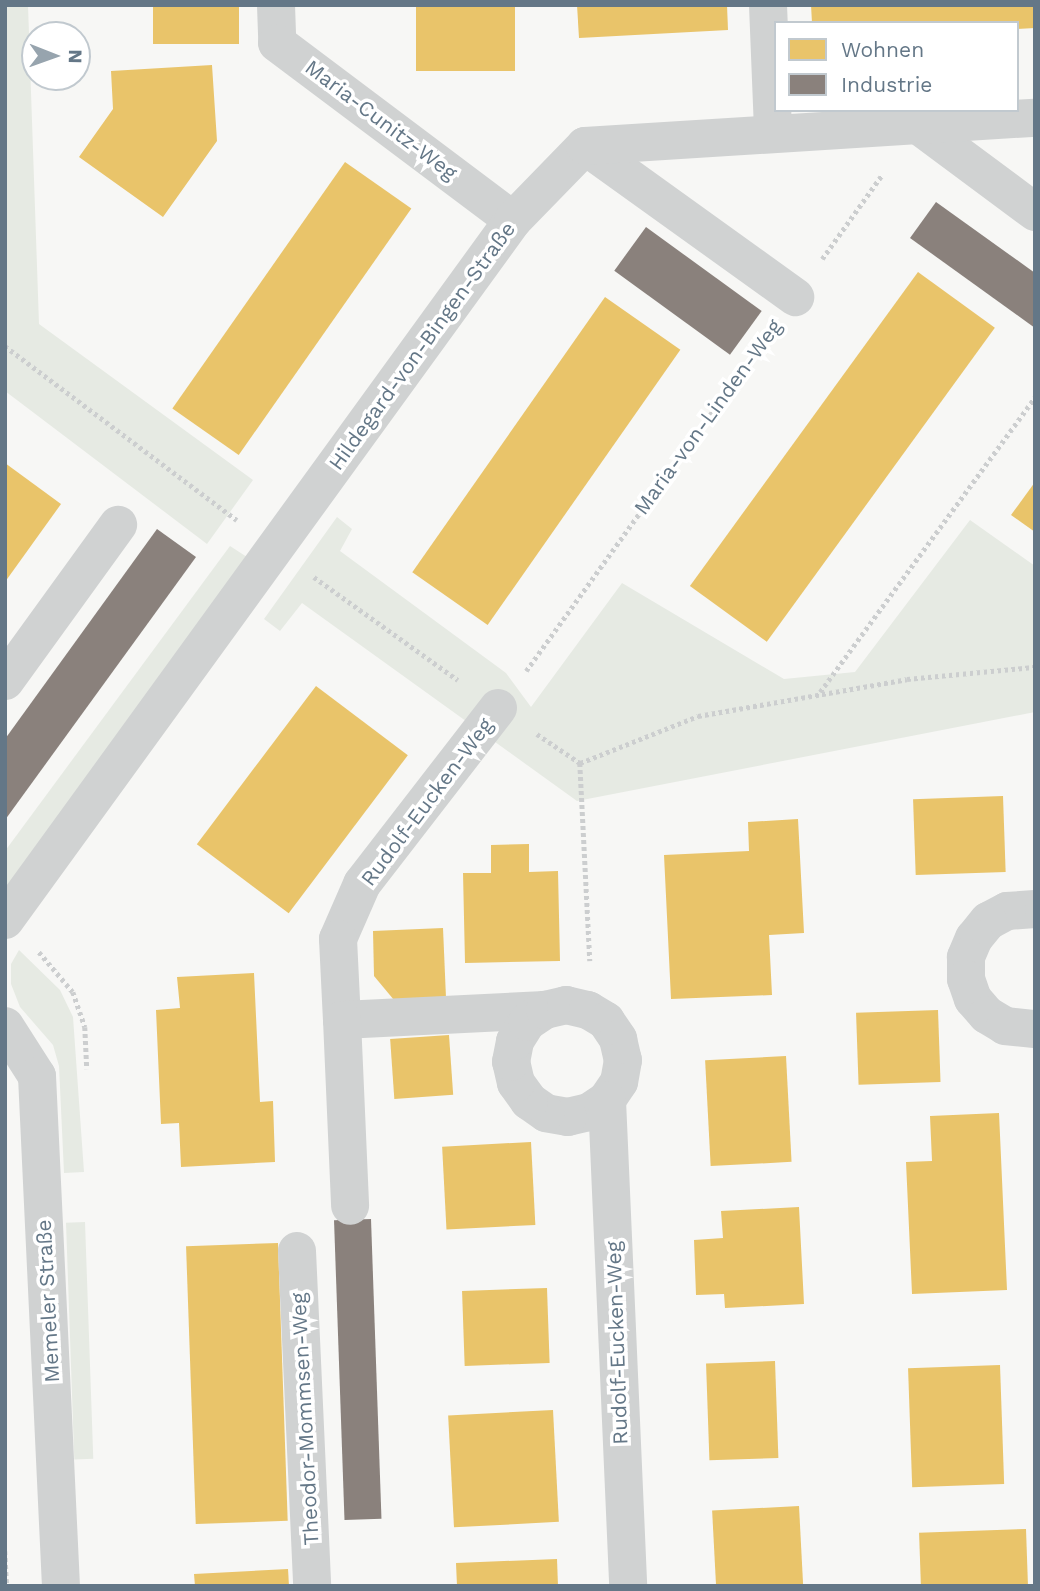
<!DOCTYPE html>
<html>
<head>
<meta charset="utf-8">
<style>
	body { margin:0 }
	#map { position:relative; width:1040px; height:1591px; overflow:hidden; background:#f7f7f5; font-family:"Work Sans",sans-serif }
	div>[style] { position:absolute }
	.green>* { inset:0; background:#e6eae3; transform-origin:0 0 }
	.homes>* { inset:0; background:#e9c46a; transform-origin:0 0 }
	.industry>* { inset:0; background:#8a817c; transform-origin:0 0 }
	.path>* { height:4.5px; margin-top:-2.25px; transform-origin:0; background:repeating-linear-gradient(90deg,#cccecf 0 3.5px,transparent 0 7px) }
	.minor>* { height:38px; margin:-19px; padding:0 19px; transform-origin:19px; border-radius:19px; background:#d0d2d2 }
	span { translate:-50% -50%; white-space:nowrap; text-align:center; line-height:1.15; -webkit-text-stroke:7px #fff; paint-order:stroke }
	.street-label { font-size:21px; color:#647787 }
	.frame { position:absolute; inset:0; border:7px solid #647787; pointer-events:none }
	.legend { position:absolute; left:774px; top:21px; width:245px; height:91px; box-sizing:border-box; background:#fff; border:2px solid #c1c9cf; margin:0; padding:9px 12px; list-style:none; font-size:21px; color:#647787 }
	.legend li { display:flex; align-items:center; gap:14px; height:35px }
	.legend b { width:35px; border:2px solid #c1c9cf }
	.north { position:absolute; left:21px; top:21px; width:70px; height:70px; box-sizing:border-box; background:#fff; border:2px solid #c1c9cf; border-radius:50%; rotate:91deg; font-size:19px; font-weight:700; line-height:28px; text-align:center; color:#647787 }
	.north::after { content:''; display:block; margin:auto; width:24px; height:32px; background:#97a4ae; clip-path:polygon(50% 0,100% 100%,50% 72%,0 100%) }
</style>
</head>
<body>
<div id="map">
	<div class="green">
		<i style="clip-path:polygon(5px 5px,28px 5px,39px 324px,253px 480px,207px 544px,5px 391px)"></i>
		<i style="clip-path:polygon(337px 517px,352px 529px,340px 551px,506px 673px,531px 707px,622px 583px,784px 679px,855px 672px,970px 520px,1035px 566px,1035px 712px,577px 801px,302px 603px,280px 631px,264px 619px)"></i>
		<i style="clip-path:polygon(230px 546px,250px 559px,5px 895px,5px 851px)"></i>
		<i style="clip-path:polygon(19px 950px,60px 990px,73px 1017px,84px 1172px,64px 1173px,59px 1066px,53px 1045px,20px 1007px,11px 984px,11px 964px)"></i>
		<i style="left:85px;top:1222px;width:237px;height:19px;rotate:88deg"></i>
	</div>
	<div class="homes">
		<i style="left:153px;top:5px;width:86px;height:39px"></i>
		<i style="left:416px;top:5px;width:99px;height:66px"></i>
		<i style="clip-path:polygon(577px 5px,727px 5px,728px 30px,579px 38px)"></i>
		<i style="clip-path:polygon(811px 5px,1035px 5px,1035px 28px,1017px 29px,1017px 23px,812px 23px)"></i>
		<i style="clip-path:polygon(212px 65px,217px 141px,163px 217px,79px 157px,113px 109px,111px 71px)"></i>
		<i style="left:345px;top:162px;width:81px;height:301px;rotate:35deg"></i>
		<i style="left:918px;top:272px;width:95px;height:388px;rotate:36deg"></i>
		<i style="left:605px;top:297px;width:92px;height:336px;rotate:35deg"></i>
		<i style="clip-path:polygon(5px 463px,61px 504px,5px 582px)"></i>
		<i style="clip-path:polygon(1035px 482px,1035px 532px,1011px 515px)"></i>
		<i style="left:316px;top:686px;width:115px;height:198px;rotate:37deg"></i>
		<i style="left:1003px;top:796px;width:76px;height:90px;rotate:88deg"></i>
		<i style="clip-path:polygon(798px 819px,804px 933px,769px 935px,772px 995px,671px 999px,664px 855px,749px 851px,748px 822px)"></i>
		<i style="clip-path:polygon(529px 844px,529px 872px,558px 871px,560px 961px,465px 963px,463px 873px,491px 873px,491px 845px)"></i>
		<i style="clip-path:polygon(443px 928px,446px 998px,394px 1000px,374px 976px,373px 931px)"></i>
		<i style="clip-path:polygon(254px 973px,260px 1102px,273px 1101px,275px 1162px,181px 1167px,179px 1123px,161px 1124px,156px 1010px,180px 1008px,177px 977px)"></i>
		<i style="left:938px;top:1010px;width:72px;height:82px;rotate:88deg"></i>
		<i style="left:449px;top:1035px;width:60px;height:59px;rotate:86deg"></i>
		<i style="left:786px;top:1056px;width:106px;height:81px;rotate:87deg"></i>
		<i style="clip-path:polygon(999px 1113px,1007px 1290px,912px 1294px,906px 1162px,932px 1161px,930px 1116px)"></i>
		<i style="left:531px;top:1142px;width:83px;height:89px;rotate:87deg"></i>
		<i style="clip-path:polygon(799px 1207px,804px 1304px,725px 1308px,724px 1294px,696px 1295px,694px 1240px,723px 1238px,721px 1211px)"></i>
		<i style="left:278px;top:1243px;width:278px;height:92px;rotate:88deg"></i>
		<i style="left:547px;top:1288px;width:75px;height:85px;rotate:88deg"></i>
		<i style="left:775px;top:1361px;width:97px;height:69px;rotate:88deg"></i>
		<i style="left:1000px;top:1365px;width:119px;height:92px;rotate:88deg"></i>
		<i style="left:553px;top:1410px;width:112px;height:105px;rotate:87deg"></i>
		<i style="left:799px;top:1506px;width:80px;height:87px;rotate:87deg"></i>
		<i style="left:1026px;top:1529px;width:57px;height:107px;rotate:88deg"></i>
		<i style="clip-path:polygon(557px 1559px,558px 1586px,457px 1586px,456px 1563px)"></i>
		<i style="clip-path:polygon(288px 1569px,289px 1586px,195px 1586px,194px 1574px)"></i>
	</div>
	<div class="industry">
		<i style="clip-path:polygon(936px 202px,1035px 273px,1035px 328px,910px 238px)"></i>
		<i style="left:646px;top:227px;width:143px;height:54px;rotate:36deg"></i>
		<i style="clip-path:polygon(157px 529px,196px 557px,5px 820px,5px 739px)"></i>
		<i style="left:371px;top:1219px;width:300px;height:37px;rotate:88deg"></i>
	</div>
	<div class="path">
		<i style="left:822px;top:259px;width:103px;rotate:-54.5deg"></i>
		<i style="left:5px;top:346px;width:290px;rotate:36.9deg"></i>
		<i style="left:314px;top:577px;width:177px;rotate:35.6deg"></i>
		<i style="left:526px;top:671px;width:415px;rotate:-54.3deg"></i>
		<i style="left:820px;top:692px;width:365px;rotate:-53.9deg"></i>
		<i style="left:537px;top:734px;width:52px;rotate:34deg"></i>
		<i style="left:580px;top:763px;width:127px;rotate:-21.7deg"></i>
		<i style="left:698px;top:716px;width:212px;rotate:-10deg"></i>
		<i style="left:907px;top:679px;width:129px;rotate:-5.4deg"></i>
		<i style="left:580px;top:763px;width:198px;rotate:87.1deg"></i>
		<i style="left:39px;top:952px;width:52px;rotate:49.6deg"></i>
		<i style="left:73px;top:992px;width:37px;rotate:71deg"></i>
		<i style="left:85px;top:1027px;width:42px;rotate:87.3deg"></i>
		<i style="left:5px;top:1551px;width:35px;rotate:87deg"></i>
	</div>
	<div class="minor">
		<i style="left:276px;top:5px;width:38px;rotate:88deg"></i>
		<i style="left:277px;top:43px;width:295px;rotate:36.9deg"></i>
		<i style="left:768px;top:5px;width:127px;rotate:87.7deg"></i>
		<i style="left:918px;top:125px;width:146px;rotate:36.6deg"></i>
		<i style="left:585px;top:146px;width:259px;rotate:35.7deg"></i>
		<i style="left:5px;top:681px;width:193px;rotate:-54.1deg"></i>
		<i style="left:498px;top:708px;width:222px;rotate:127.7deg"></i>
		<i style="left:362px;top:884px;width:60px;rotate:113.6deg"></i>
		<i style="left:338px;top:939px;width:81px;rotate:87.2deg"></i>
		<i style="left:342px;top:1020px;width:203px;rotate:-2.8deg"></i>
		<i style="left:1035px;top:909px;width:28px;rotate:176deg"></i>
		<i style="left:1007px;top:911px;width:21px;rotate:152deg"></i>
		<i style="left:988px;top:921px;width:22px;rotate:129deg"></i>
		<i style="left:974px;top:938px;width:21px;rotate:113deg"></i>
		<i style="left:966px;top:957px;width:22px;rotate:90deg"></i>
		<i style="left:966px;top:979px;width:21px;rotate:71deg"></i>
		<i style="left:973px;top:999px;width:21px;rotate:49deg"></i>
		<i style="left:987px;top:1015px;width:21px;rotate:31deg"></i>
		<i style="left:1005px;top:1026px;width:30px;rotate:6deg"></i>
		<i style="left:5px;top:920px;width:865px;rotate:-54.03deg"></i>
		<i style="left:513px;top:220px;width:103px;rotate:-45.8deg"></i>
		<i style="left:585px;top:146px;width:451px;rotate:-3.6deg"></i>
		<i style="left:342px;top:1020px;width:186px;rotate:87.5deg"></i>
		<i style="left:5px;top:1026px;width:59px;rotate:57.4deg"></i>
		<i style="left:37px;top:1076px;width:511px;rotate:87.31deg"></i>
		<i style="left:607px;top:1100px;width:22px;rotate:146deg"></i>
		<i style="left:589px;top:1112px;width:22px;rotate:167deg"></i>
		<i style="left:568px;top:1117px;width:22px;rotate:-170deg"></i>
		<i style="left:546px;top:1113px;width:21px;rotate:-145deg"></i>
		<i style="left:529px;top:1101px;width:22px;rotate:-126deg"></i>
		<i style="left:516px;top:1083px;width:22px;rotate:-103deg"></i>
		<i style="left:511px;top:1062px;width:21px;rotate:-79deg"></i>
		<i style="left:515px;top:1041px;width:22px;rotate:-58deg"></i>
		<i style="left:527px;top:1022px;width:22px;rotate:-34deg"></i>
		<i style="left:545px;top:1010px;width:22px;rotate:-13deg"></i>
		<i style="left:566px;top:1005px;width:23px;rotate:13deg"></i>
		<i style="left:588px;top:1010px;width:21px;rotate:31deg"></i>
		<i style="left:606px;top:1021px;width:22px;rotate:56deg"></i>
		<i style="left:618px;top:1039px;width:22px;rotate:77deg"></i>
		<i style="left:623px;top:1060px;width:22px;rotate:100deg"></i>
		<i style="left:619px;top:1082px;width:22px;rotate:124deg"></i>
		<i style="left:607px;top:1100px;width:486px;rotate:87.5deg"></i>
		<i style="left:297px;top:1251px;width:335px;rotate:87.4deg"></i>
	</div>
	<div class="street-label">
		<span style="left:381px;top:120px;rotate:37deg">Maria-Cunitz-Weg</span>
		<span style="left:422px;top:346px;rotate:-54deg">Hildegard-von-Bingen-Straße</span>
		<span style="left:708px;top:417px;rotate:-54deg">Maria-von-Linden-Weg</span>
		<span style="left:427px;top:802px;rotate:-53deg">Rudolf-Eucken-Weg</span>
		<span style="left:48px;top:1301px;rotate:-93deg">Memeler Straße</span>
		<span style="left:617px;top:1343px;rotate:-92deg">Rudolf-Eucken-Weg</span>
		<span style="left:305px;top:1419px;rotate:-93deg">Theodor-Mommsen-Weg</span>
	</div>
	<div class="frame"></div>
	<ul class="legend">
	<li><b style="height:19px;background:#e9c46a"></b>Wohnen</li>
	<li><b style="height:19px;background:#8a817c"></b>Industrie</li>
	</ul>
	<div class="north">N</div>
</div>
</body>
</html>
